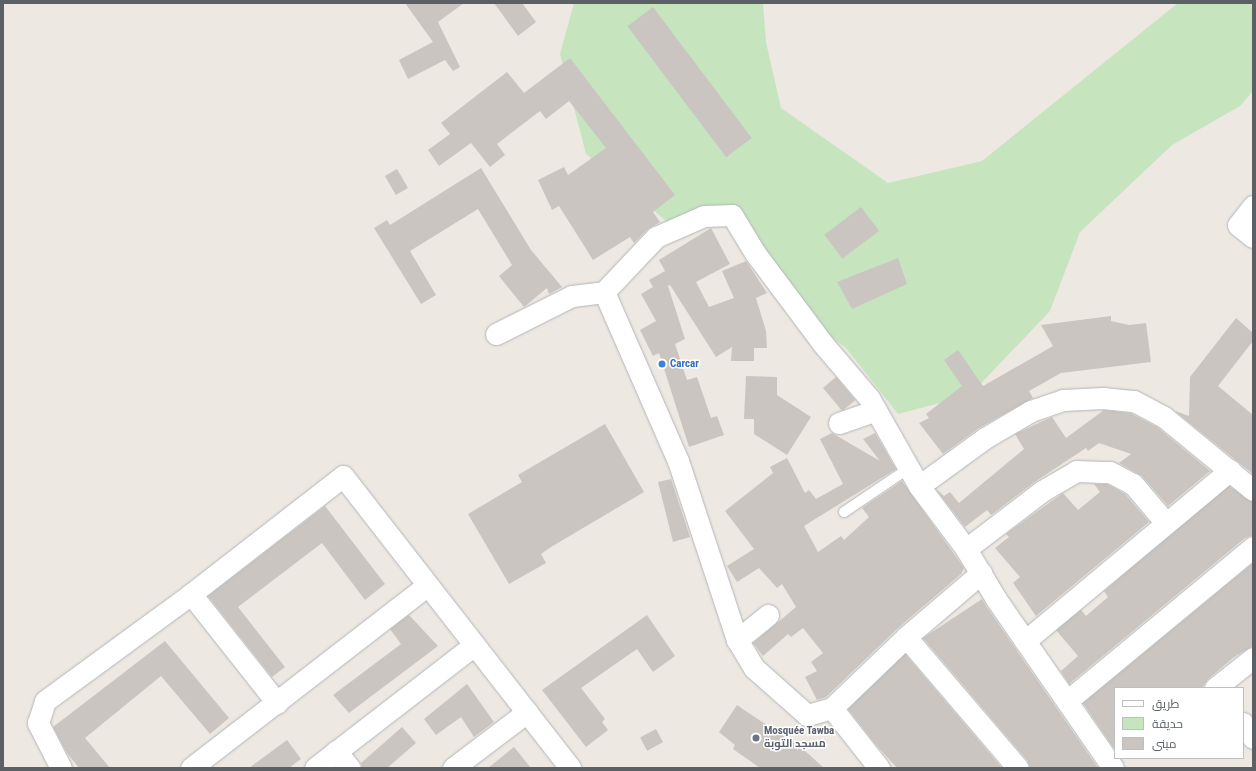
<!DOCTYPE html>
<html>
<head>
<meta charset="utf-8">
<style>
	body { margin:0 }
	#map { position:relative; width:1256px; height:771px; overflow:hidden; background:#ede8e2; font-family:"Roboto Condensed",Cairo,sans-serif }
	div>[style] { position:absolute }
	.green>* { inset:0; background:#c6e5be }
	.building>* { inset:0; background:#cac5c1; transform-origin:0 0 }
	.roads { filter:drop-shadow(0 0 1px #b2b6b9) drop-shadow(0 0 1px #b2b6b9) }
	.lane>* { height:10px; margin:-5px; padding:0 5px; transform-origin:5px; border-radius:5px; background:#fff }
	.street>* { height:21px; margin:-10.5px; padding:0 10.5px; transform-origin:10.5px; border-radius:10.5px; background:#fff }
	.dots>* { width:11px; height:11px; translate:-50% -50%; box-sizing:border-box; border:2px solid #fff; border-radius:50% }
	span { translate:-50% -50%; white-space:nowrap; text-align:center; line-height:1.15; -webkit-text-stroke:3px #fff; paint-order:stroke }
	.shop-label { font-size:11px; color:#366cbe; font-weight:700 }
	.left { translate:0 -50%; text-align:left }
	.worship-label { font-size:11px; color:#5b616d; font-weight:700 }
	.frame { position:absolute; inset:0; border:4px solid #5a6063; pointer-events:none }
	.legend { position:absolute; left:1114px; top:687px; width:130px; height:72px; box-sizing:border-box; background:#fff; border:1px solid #bdbfc1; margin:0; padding:5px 7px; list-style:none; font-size:12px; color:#5a6063 }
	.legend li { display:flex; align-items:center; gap:8px; height:20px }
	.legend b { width:20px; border:1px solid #bdbfc1 }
</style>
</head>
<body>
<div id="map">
	<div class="green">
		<i style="clip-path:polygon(574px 3px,763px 3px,766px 42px,781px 108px,888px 183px,982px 161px,1178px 3px,1253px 3px,1253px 91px,1240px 106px,1172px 145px,1080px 232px,1050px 311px,970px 395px,898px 414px,846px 348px,797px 313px,739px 217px,683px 235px,586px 154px,560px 54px)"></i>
	</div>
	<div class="building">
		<i style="clip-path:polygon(405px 3px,464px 3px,438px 22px,460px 67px,453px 71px,445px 60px,408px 79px,399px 60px,433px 42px)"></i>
		<i style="clip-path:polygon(494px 3px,522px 3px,536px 22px,518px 36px)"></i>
		<i style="left:653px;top:7px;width:164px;height:32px;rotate:53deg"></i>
		<i style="clip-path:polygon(570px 58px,675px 195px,653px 212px,660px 222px,648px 229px,634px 243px,630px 237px,593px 260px,559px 206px,552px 210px,538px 180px,564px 167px,568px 175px,606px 148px,569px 101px,546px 119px,540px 111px,497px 144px,505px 155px,490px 167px,471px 143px,439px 166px,428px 150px,450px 134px,441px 123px,507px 72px,524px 93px)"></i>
		<i style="clip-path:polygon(481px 168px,531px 250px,562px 287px,549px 294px,547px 288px,524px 307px,499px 276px,512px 265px,478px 209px,410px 251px,436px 295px,421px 304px,374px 228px,387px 220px,390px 225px)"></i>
		<i style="left:397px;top:169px;width:22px;height:14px;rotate:60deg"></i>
		<i style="left:861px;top:207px;width:30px;height:46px;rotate:53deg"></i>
		<i style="clip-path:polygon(711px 228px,730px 264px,696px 282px,709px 307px,734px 298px,722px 271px,746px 261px,767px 293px,756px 298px,766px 331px,767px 348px,754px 348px,754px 361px,731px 361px,732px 347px,716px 357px,670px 285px,668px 286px,685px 339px,675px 344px,687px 380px,697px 377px,711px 418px,717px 416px,724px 435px,689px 447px,659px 353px,653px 356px,640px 330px,656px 321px,641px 294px,653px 287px,649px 280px,665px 271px,659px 260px)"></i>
		<i style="clip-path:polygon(898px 258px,907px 284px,852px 309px,837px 282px)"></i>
		<i style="clip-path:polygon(1111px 316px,1111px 321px,1129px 325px,1146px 323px,1151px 362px,1061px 373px,1029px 391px,1033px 398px,979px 428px,943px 454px,919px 423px,929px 418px,926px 414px,962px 386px,944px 360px,958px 350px,983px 386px,1053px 346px,1041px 325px)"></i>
		<i style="clip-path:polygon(1236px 318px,1253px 333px,1253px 341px,1218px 386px,1253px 415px,1253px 474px,1175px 411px,1189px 416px,1190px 377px)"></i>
		<i style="clip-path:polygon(746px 376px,777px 377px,777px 395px,811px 417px,787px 455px,754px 434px,754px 419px,744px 419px)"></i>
		<i style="left:836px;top:377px;width:30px;height:17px;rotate:50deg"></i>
		<i style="clip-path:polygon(1104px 410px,1130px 413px,1157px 427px,1210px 471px,1168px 506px,1142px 476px,1119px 463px,1131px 454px,1099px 443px,1088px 451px,1086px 448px,1036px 481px,991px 515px,987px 510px,965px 527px,936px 489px,944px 496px,950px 492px,959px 503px,1024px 449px,1015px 434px,1052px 417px,1066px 438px)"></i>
		<i style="clip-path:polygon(605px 424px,644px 492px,551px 547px,541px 554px,546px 563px,509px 584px,468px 514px,522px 482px,518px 475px)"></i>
		<i style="clip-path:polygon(832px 433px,880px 461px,863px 439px,875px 433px,896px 469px,804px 526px,818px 552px,841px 536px,844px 540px,869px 517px,862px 508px,902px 481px,964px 568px,961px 574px,898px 628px,826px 697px,817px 700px,805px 677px,817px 671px,811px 662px,823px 653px,803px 628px,791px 637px,788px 634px,763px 656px,753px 643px,796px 607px,782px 584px,777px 588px,759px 568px,737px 582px,727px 566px,754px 549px,725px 511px,773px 473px,770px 467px,787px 458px,805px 493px,809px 490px,816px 499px,843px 484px,820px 439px)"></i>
		<i style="clip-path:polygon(671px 479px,690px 537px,673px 542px,658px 482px)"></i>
		<i style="clip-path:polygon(1094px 484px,1107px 484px,1125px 494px,1149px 522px,1036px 616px,1013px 583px,1020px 577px,995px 548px,1009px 537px,1006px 534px,1063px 493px,1078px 510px,1100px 492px)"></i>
		<i style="clip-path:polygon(1229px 486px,1253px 502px,1253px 535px,1245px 538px,1069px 684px,1061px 671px,1078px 656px,1056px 630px,1081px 610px,1086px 616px,1108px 597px,1104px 591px)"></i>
		<i style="clip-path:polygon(325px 506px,385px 584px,365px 600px,322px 543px,238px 607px,285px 667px,272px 677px,208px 596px)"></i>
		<i style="clip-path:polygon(1253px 563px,1253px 646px,1234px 657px,1208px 679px,1202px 688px,1115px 688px,1115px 750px,1083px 703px)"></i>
		<i style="clip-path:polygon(982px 599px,986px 606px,1098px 768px,1030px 768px,1027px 760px,923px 638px)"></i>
		<i style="clip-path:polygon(409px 615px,438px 646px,349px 713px,333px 695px,401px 644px,390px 629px)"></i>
		<i style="clip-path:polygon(647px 615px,675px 656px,653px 672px,637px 649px,581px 688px,605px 719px,602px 722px,608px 730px,586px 747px,542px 690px)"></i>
		<i style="clip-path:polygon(165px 641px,229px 718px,210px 734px,161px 676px,85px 738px,110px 768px,79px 768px,67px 753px,53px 727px)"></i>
		<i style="clip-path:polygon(905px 654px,1002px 768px,897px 768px,877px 746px,848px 709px)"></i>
		<i style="clip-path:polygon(467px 684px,494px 722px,474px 737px,461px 717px,436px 735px,424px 719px)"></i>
		<i style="clip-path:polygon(737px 705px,804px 750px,824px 768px,760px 768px,733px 749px,735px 745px,719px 732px)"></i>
		<i style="clip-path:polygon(402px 727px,416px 743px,387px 768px,362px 768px,361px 763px)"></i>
		<i style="left:656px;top:729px;width:15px;height:18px;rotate:62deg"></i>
		<i style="clip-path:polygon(287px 740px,301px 759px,289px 768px,249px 768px)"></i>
		<i style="clip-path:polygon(514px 747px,531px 768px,488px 768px)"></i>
	</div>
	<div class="roads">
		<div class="lane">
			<i style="left:844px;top:512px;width:78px;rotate:-34.1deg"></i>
		</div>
		<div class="street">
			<i style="left:1253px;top:206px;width:24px;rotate:128deg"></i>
			<i style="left:1238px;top:225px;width:19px;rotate:39deg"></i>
			<i style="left:496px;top:334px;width:85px;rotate:-26.6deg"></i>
			<i style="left:572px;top:296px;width:32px;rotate:-7deg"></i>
			<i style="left:839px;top:423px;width:39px;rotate:-19deg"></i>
			<i style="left:919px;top:486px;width:82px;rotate:-36deg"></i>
			<i style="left:985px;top:438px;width:53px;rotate:-30.4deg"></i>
			<i style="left:1031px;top:411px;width:34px;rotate:-19deg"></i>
			<i style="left:1063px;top:400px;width:40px;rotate:-2.9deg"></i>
			<i style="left:1103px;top:398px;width:31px;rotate:6deg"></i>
			<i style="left:1134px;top:401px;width:34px;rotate:28deg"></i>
			<i style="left:1164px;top:417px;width:115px;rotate:39.4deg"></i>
			<i style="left:966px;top:549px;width:96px;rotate:-37.3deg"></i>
			<i style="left:1042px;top:491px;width:39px;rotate:-30deg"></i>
			<i style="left:1076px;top:471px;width:34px;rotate:2deg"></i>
			<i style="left:1110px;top:472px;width:26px;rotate:28deg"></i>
			<i style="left:1133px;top:484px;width:51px;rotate:49.8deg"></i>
			<i style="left:191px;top:594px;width:139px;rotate:51.7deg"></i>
			<i style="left:906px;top:637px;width:172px;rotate:49.5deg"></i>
			<i style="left:737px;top:640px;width:40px;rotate:-39deg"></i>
			<i style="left:1025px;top:641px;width:267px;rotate:-39.8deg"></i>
			<i style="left:1215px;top:688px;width:48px;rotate:-38.3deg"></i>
			<i style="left:1067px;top:701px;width:241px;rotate:-39.6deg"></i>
			<i style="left:832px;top:708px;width:103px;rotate:-43.8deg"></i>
			<i style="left:906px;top:637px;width:99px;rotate:-40.5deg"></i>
			<i style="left:1243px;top:723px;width:18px;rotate:56deg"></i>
			<i style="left:336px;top:751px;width:22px;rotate:51deg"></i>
			<i style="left:61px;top:768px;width:51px;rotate:-117.1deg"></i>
			<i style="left:38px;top:723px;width:23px;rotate:-72deg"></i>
			<i style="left:45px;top:701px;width:181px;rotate:-36.2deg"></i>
			<i style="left:191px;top:594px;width:192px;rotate:-37.8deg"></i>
			<i style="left:343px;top:476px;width:370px;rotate:52.1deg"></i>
			<i style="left:191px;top:768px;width:299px;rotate:-37.7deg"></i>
			<i style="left:315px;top:768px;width:201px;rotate:-37.7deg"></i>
			<i style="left:453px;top:768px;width:93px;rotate:-37.1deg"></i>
			<i style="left:879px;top:768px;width:76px;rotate:-128.1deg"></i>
			<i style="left:832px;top:708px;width:26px;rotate:164deg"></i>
			<i style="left:807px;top:715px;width:71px;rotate:-138.4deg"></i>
			<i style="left:754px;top:668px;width:33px;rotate:-121deg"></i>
			<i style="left:737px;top:640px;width:188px;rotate:-108.2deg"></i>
			<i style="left:678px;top:461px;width:184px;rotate:-113.6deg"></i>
			<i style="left:604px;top:292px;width:76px;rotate:-46.6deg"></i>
			<i style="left:656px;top:237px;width:52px;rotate:-23.6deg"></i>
			<i style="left:704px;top:216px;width:28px;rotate:-2deg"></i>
			<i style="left:732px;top:215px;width:44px;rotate:58.8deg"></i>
			<i style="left:755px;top:253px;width:114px;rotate:53.2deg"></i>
			<i style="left:823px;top:344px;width:71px;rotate:49.6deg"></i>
			<i style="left:869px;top:398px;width:101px;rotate:60.4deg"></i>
			<i style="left:919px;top:486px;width:79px;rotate:53.3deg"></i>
			<i style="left:966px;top:549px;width:58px;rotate:59deg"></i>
			<i style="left:996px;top:599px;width:206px;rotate:55.3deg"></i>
		</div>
	</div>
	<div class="dots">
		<i style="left:662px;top:364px;background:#3f7fe0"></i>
		<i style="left:756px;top:738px;background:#6b7280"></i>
	</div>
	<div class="shop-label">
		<span class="left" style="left:670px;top:364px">Carcar</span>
	</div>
	<div class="worship-label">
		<span class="left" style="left:764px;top:738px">Mosquée Tawba<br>مسجد التوبة</span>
	</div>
	<div class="frame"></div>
	<ul class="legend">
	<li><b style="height:5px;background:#fff"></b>طريق</li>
	<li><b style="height:11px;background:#c6e5be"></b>حديقة</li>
	<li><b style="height:11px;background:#cac5c1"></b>مبنى</li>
	</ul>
</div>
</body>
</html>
